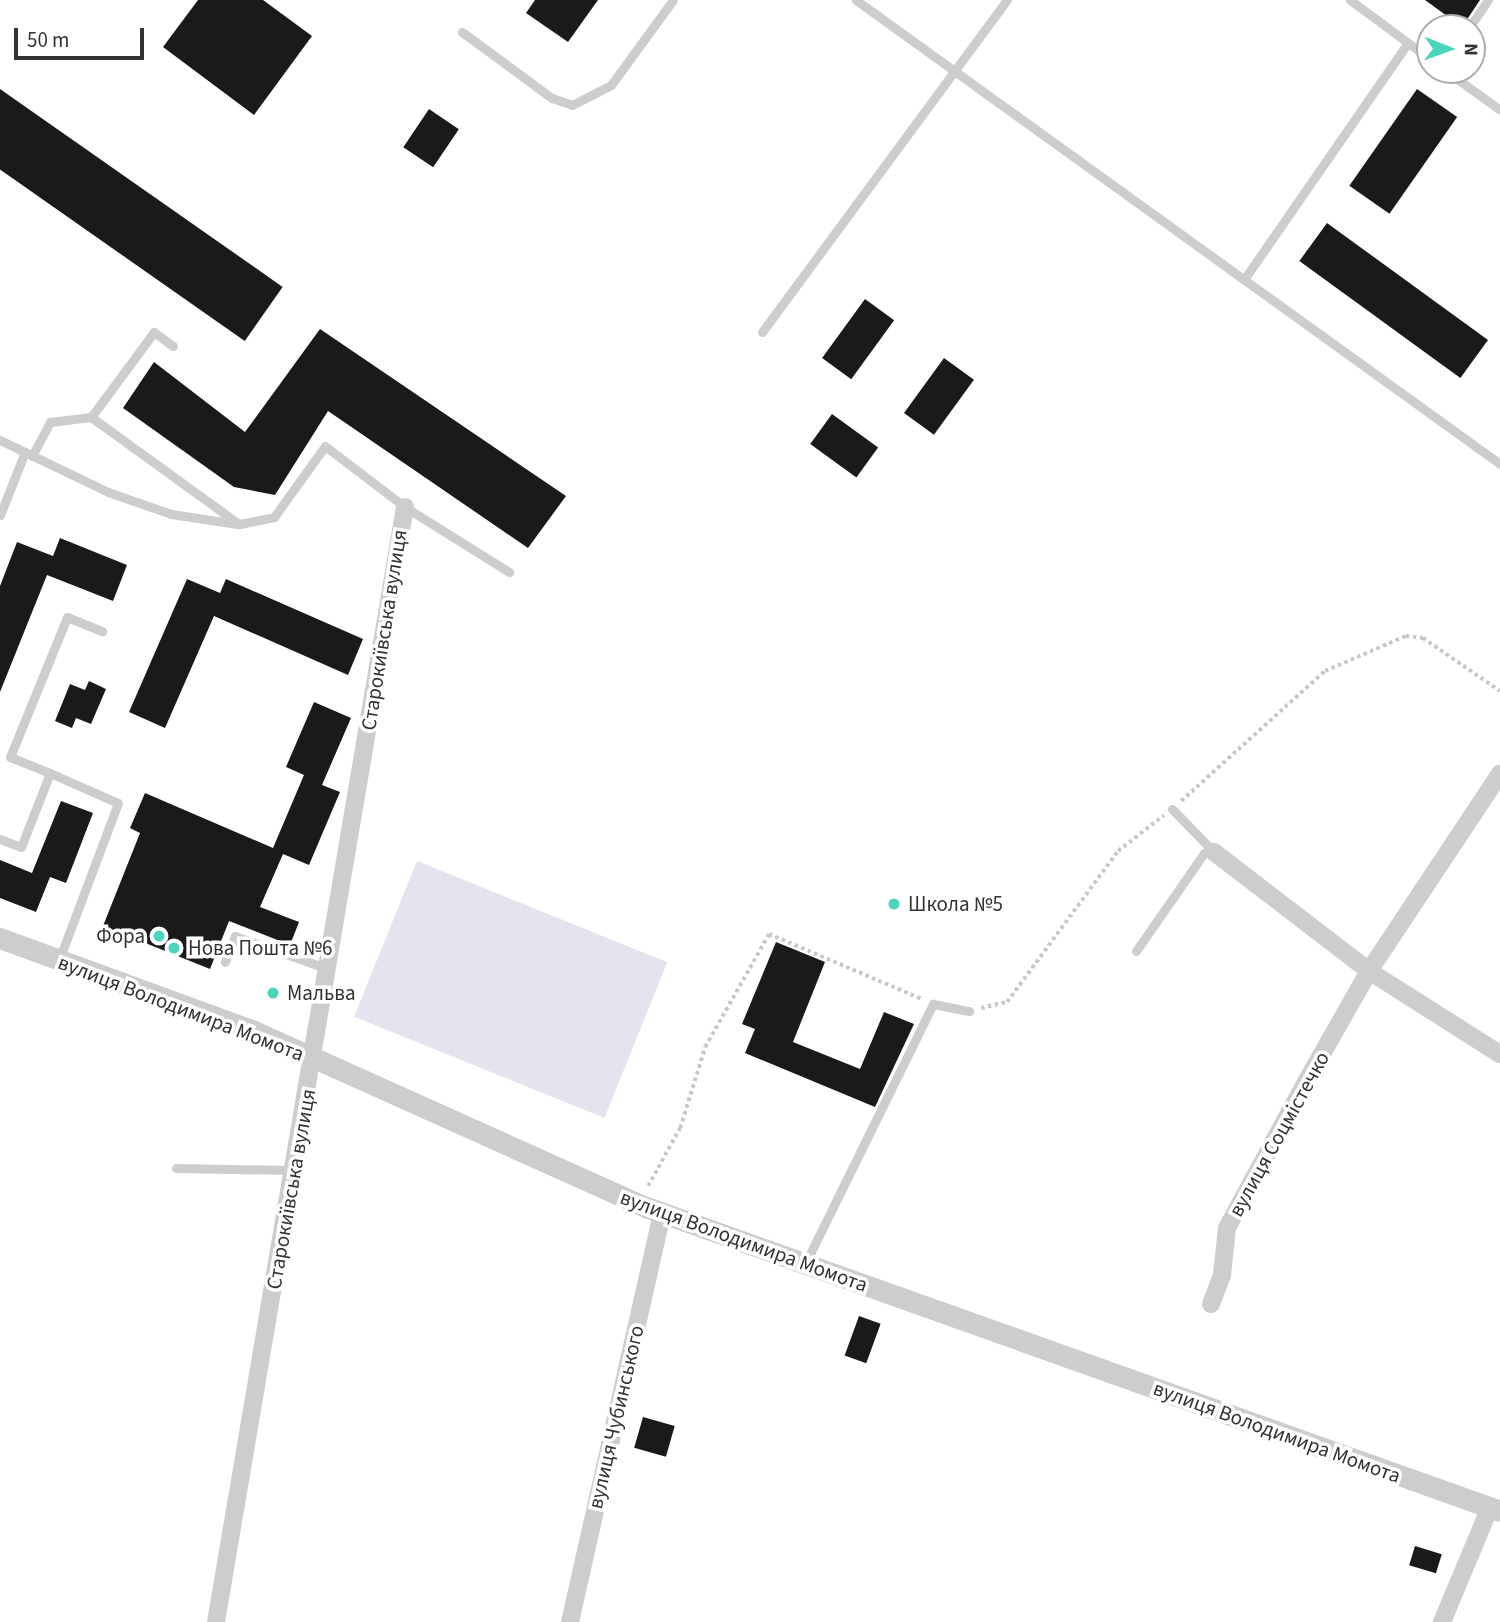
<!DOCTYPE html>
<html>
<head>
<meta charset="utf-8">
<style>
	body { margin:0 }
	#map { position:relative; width:1500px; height:1622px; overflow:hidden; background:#fff; font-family:"Source Sans 3",sans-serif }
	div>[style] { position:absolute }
	.green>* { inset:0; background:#e7e3ee; transform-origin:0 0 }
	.building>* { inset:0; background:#1a1a1a; transform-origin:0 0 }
	.path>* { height:3.5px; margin-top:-1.75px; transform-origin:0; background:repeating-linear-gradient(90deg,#c7c7c7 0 3.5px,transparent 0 7px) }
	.service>* { height:9px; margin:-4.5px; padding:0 4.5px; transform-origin:4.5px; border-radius:4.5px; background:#cdcdcd }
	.minor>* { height:18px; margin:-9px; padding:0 9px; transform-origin:9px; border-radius:9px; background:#cdcdcd }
	.tertiary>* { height:21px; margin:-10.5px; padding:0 10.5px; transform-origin:10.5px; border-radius:10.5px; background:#cdcdcd }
	.dots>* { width:19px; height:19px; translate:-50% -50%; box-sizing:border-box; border:4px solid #fff; border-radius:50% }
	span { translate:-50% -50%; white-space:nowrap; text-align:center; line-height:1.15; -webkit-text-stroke:7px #fff; paint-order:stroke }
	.street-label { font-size:21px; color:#333 }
	.poi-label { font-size:21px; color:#333 }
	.left { translate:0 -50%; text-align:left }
	.right { translate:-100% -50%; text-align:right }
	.north { position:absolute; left:1416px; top:14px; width:70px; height:70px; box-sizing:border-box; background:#fff; border:2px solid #adadad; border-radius:50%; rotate:91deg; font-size:19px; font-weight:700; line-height:28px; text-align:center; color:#333 }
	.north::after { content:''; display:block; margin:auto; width:24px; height:32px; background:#4ad5bc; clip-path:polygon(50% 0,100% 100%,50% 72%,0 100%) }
	.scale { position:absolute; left:14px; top:28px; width:130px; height:32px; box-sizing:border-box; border:4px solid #333; border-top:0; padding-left:9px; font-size:21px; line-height:24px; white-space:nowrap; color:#333; -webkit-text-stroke:5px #fff; paint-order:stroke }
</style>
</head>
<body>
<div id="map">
	<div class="green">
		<i style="left:417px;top:861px;width:270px;height:168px;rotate:22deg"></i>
	</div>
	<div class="building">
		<i style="clip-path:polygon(198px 0,263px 0,312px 36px,254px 115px,163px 47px)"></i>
		<i style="clip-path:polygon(535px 0,598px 0,568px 42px,526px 13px)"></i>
		<i style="clip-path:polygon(1425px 0,1480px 0,1462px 27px)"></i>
		<i style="left:0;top:89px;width:345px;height:66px;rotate:35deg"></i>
		<i style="left:1417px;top:89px;width:49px;height:118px;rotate:35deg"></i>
		<i style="left:429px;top:109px;width:36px;height:46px;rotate:34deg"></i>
		<i style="left:1327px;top:223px;width:199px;height:47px;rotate:36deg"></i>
		<i style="left:865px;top:299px;width:36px;height:73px;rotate:36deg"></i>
		<i style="clip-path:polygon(320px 329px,566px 496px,528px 548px,328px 411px,275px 495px,234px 487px,123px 408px,154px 362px,245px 432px)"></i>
		<i style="left:944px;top:358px;width:37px;height:68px;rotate:36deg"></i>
		<i style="left:832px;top:414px;width:57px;height:37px;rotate:36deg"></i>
		<i style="clip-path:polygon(60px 538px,127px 565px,113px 601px,47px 575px,0 692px,0 586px,17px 542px,53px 556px)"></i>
		<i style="clip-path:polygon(187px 579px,220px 593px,226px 579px,363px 639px,348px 675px,214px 616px,165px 728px,129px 712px)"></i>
		<i style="clip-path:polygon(89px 681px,106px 689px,91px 724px,76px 718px,72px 728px,55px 721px,70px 684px,85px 690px)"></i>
		<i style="clip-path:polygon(314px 702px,351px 718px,322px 785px,340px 792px,309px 865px,283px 854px,260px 907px,299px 922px,290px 945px,229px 921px,210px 969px,103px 926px,140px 833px,130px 828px,145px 793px,273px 848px,304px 775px,286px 767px)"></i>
		<i style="clip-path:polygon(61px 801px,93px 813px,66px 883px,50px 877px,36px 912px,0 898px,0 860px,32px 873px)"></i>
		<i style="clip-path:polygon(776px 942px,825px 962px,793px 1042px,860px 1069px,884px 1012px,914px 1024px,875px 1107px,745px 1053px,755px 1029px,742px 1024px)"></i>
		<i style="left:859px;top:1316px;width:23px;height:42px;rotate:20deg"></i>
		<i style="left:643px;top:1417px;width:33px;height:32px;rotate:16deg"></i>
		<i style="left:1415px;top:1546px;width:28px;height:20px;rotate:17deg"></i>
	</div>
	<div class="path">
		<i style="left:1181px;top:801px;width:194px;rotate:-42.1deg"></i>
		<i style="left:1325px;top:671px;width:88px;rotate:-23.4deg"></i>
		<i style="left:1406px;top:636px;width:17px;rotate:7deg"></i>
		<i style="left:1423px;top:638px;width:93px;rotate:34.5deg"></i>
		<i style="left:981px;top:1008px;width:27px;rotate:-13deg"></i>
		<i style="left:1007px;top:1002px;width:187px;rotate:-53.7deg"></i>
		<i style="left:1118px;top:851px;width:58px;rotate:-38deg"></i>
		<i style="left:648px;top:1186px;width:66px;rotate:-61.1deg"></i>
		<i style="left:680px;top:1128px;width:85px;rotate:-72.8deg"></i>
		<i style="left:705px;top:1047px;width:130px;rotate:-60.5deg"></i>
		<i style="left:769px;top:934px;width:166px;rotate:23deg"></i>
	</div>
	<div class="service">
		<i style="left:856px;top:0;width:794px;rotate:35.77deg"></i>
		<i style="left:1350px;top:0;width:99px;rotate:36.4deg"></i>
		<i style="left:1469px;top:28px;width:34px;rotate:-56deg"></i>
		<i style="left:462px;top:32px;width:112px;rotate:36.3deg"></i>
		<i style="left:552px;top:98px;width:21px;rotate:19deg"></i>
		<i style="left:572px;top:105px;width:44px;rotate:-27.1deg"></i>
		<i style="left:611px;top:85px;width:105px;rotate:-53.9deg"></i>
		<i style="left:1445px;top:70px;width:68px;rotate:36deg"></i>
		<i style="left:1245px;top:278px;width:286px;rotate:-55.3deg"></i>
		<i style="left:762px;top:332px;width:413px;rotate:-53.6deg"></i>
		<i style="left:173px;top:346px;width:24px;rotate:-144deg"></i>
		<i style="left:154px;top:332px;width:106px;rotate:126.5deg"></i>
		<i style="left:91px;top:417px;width:183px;rotate:35.9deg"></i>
		<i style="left:239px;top:524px;width:36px;rotate:-11deg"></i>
		<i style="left:274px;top:517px;width:87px;rotate:-54.3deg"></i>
		<i style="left:325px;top:446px;width:101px;rotate:37.3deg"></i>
		<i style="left:405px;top:507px;width:123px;rotate:32deg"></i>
		<i style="left:0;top:440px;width:120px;rotate:25.7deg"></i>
		<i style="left:108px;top:492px;width:67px;rotate:19.2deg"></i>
		<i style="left:171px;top:514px;width:67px;rotate:8.6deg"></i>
		<i style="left:32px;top:456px;width:38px;rotate:-62deg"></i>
		<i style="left:50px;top:422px;width:41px;rotate:-7deg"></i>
		<i style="left:0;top:515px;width:68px;rotate:-68.4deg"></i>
		<i style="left:50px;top:773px;width:43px;rotate:-158.2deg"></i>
		<i style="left:10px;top:757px;width:151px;rotate:-67.8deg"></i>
		<i style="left:67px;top:617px;width:38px;rotate:22deg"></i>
		<i style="left:1172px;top:809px;width:60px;rotate:45.7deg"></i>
		<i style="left:0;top:839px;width:22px;rotate:21deg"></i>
		<i style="left:21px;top:847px;width:79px;rotate:-68.6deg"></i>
		<i style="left:50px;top:773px;width:74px;rotate:23.8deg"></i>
		<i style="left:118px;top:803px;width:168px;rotate:110.6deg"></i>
		<i style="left:1136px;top:951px;width:119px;rotate:-55.2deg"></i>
		<i style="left:1204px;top:853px;width:10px;rotate:-6deg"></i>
		<i style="left:225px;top:962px;width:28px;rotate:-69deg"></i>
		<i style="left:235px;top:936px;width:99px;rotate:19.5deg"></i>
		<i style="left:176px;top:1168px;width:118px;rotate:1deg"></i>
		<i style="left:806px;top:1262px;width:288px;rotate:-63.8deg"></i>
		<i style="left:933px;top:1004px;width:37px;rotate:11deg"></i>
	</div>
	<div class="minor">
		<i style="left:1214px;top:852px;width:195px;rotate:37.5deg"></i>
		<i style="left:1369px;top:971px;width:155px;rotate:32.4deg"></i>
		<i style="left:1211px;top:1304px;width:31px;rotate:-69deg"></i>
		<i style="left:1222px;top:1275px;width:47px;rotate:-83.9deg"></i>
		<i style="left:1227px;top:1228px;width:166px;rotate:-61.6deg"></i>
		<i style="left:1306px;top:1082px;width:128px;rotate:-60.4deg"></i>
		<i style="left:1369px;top:971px;width:237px;rotate:-56.4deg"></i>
		<i style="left:216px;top:1622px;width:1131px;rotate:-80.38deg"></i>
		<i style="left:570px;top:1622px;width:419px;rotate:-77.3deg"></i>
		<i style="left:1442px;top:1622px;width:125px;rotate:-67.3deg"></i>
	</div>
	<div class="tertiary">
		<i style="left:0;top:938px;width:270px;rotate:20.1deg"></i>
		<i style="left:254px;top:1031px;width:430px;rotate:24.2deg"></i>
		<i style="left:646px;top:1207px;width:906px;rotate:19.59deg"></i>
	</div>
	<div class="dots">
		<i style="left:894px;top:904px;background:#4ad5bc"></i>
		<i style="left:159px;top:936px;background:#4ad5bc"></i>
		<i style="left:174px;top:948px;background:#4ad5bc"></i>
		<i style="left:273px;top:993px;background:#4ad5bc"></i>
	</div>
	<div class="street-label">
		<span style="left:384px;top:630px;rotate:-81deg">Старокиївська вулиця</span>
		<span style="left:181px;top:1008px;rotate:21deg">вулиця Володимира Момота</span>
		<span style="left:1279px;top:1134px;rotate:-61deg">вулиця Соцмістечко</span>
		<span style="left:291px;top:1189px;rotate:-80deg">Старокиївська вулиця</span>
		<span style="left:744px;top:1241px;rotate:20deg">вулиця Володимира Момота</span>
		<span style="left:616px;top:1417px;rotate:-77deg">вулиця Чубинського</span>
		<span style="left:1277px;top:1432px;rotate:20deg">вулиця Володимира Момота</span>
	</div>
	<div class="poi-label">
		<span class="left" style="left:908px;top:904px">Школа №5</span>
		<span class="right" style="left:145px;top:936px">Фора</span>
		<span class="left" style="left:188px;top:948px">Нова Пошта №6</span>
		<span class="left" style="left:287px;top:993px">Мальва</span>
	</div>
	<div class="north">N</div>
	<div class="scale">50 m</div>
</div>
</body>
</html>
